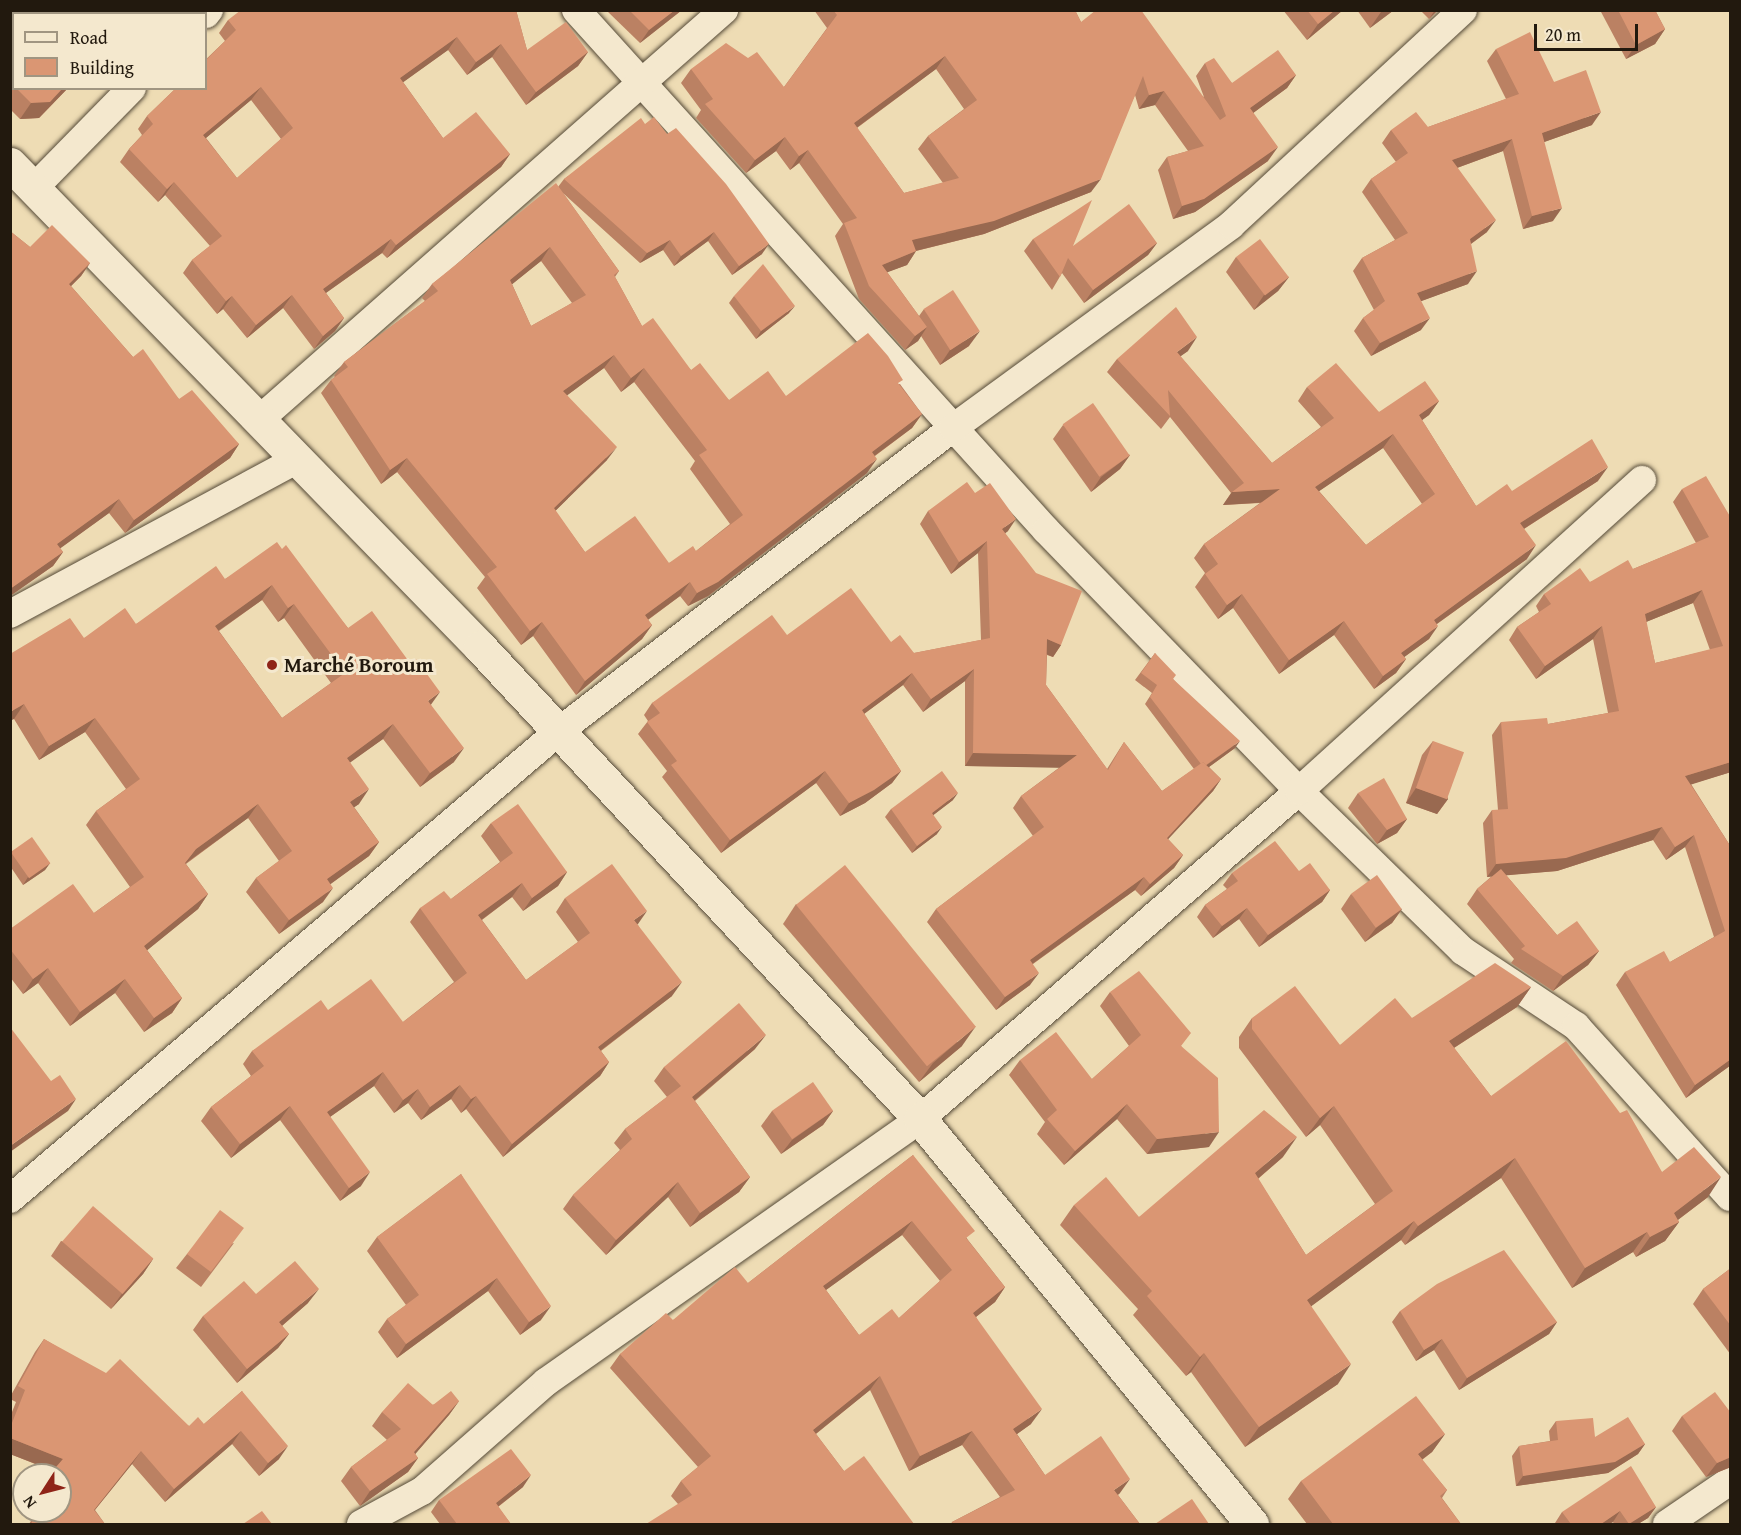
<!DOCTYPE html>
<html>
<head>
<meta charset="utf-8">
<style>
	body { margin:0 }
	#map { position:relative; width:1741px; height:1535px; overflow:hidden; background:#eedcb4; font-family:"Gentium Book Plus",serif }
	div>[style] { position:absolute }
	.roads { filter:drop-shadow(0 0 2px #554a38) drop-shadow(0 0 2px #554a38) }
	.minor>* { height:28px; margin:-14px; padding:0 14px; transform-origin:14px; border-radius:14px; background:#f4e8ce }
	.tertiary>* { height:33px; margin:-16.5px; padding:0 16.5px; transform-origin:16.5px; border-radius:16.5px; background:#f4e8ce }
	.wall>* { inset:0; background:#bb8163 }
	.shaded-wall>* { inset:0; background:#996950 }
	.building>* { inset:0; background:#da9673; transform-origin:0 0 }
	.dots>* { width:16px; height:16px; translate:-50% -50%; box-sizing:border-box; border:3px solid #f4e8ce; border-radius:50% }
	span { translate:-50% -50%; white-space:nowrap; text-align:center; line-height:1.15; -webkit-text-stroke:6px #f4e8ce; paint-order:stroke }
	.poi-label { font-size:21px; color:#22190e; font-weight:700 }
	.left { translate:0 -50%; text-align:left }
	.frame { position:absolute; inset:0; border:12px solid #22190e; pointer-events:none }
	.legend { position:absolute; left:12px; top:12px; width:195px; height:78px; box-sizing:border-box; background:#f4e8ce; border:2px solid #a09581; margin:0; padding:8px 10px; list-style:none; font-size:18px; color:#22190e }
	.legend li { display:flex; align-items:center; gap:12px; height:30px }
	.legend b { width:30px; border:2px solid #a09581 }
	.north { position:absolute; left:12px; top:1463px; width:60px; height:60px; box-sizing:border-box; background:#f4e8ce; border:2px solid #a09581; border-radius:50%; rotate:234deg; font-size:16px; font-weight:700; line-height:24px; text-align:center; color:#22190e }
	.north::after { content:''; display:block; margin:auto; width:21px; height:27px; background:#8f2418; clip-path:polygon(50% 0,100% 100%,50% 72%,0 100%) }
	.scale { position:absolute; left:1534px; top:24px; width:104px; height:27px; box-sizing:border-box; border:3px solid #22190e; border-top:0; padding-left:8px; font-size:18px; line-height:21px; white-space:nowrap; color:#22190e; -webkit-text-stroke:4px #f4e8ce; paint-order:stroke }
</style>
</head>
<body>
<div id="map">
	<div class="roads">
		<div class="minor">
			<i style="left:576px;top:10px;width:701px;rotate:47.89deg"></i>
			<i style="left:1046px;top:530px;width:363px;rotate:45.9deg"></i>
			<i style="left:1299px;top:791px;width:229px;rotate:44.3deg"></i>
			<i style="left:1463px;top:951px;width:136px;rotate:33.6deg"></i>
			<i style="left:1576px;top:1026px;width:230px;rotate:48deg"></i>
			<i style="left:206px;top:14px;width:5px;rotate:-53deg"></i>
			<i style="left:36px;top:186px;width:137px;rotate:-45.6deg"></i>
			<i style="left:260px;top:419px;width:619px;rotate:-41.4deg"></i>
			<i style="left:10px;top:614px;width:327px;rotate:-28.3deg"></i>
			<i style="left:10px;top:1199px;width:720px;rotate:-40.44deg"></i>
			<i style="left:558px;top:732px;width:498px;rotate:-37.6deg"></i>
			<i style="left:953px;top:428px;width:344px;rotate:-36.1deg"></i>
			<i style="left:1231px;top:225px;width:316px;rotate:-42.8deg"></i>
			<i style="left:361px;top:1524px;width:69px;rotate:-28.4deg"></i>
			<i style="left:422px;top:1491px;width:165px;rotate:-41.3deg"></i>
			<i style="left:546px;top:1382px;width:457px;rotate:-35.1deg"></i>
			<i style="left:920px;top:1119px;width:501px;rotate:-40.87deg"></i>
			<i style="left:1299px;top:791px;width:463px;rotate:-42.2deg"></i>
			<i style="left:1667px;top:1524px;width:76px;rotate:-34.3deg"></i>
		</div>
		<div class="tertiary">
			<i style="left:10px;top:164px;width:674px;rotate:45.78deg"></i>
			<i style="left:480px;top:647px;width:645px;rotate:47.01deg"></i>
			<i style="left:920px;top:1119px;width:524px;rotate:50.66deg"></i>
		</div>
	</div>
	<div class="wall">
		<i style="clip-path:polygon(10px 10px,160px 10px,157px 14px,14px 14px,14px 88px,68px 88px,39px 118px,20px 119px,10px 109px)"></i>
		<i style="clip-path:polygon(evenodd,516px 10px,527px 50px,588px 52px,578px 66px,526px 105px,492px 57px,467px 75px,448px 50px,403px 82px,443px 138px,510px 154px,501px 167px,387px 258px,382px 253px,326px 293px,344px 318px,335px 331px,314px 349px,283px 308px,247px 338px,223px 309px,217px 314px,183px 273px,192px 260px,210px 246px,165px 195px,158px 202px,120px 162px,129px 149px,142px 135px,138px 129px,147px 116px,225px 41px,219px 33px,228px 20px,516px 10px,251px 100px,281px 139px,237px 178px,206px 138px,251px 100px)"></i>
		<i style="clip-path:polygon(606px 10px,682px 10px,640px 43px)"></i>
		<i style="clip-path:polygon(evenodd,814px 10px,1075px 10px,1081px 22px,1204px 97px,1196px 76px,1205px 63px,1232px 83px,1296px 75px,1287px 88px,1253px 113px,1268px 161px,1195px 212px,1173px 219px,1158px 170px,1167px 157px,1188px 151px,1155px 105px,1139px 109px,1135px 95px,1091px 192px,984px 234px,916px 251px,907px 265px,887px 272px,919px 316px,924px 309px,969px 346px,940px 365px,921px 336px,918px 341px,905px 350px,859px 299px,835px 236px,843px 224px,799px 163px,790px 170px,776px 151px,746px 173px,696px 118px,701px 110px,681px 83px,691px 69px,784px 87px,827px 28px,814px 10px,936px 69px,964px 109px,928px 136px,918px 149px,943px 183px,904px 193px,857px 128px,936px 69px)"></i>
		<i style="clip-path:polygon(1283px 10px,1343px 10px,1307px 40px)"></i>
		<i style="clip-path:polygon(1357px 10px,1394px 10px,1370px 28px)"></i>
		<i style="clip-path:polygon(1420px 10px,1438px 10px,1429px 19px)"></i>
		<i style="clip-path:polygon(1600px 10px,1655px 10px,1665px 29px,1655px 44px,1626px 59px)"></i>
		<i style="clip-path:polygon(1496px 49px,1554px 82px,1592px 125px,1544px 142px,1553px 221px,1523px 229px,1503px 151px,1457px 168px,1487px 232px,1471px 244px,1468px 284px,1421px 301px,1421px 330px,1371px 356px,1354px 331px,1363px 318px,1374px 310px,1353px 271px,1362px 258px,1395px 240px,1362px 192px,1371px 179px,1396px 162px,1382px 143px,1391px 130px,1428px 127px,1506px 99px,1487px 61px)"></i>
		<i style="clip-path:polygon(evenodd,645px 124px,667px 134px,762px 254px,732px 275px,708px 241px,674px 266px,663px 250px,640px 263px,563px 193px,619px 271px,615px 277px,642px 326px,691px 370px,729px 400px,786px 396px,900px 384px,922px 414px,912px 428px,875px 456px,867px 473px,708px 596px,688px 606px,680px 596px,648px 620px,652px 625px,642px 639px,576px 695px,533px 636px,521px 645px,477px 588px,485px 577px,397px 472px,381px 484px,321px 393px,331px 380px,335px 377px,334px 376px,344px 362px,425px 301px,422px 298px,432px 284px,558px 187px,564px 179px,645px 124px,541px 261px,572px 303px,531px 326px,512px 284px,541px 261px,645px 124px,604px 368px,621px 392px,634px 382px,695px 461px,690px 469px,730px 524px,696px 551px,669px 563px,585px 552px,555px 511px,607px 460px,567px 395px,604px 368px)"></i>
		<i style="clip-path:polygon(10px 231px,30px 247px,90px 263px,81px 276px,71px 286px,133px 357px,179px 399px,239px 444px,230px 458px,125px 533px,109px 513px,60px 548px,63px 552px,53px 566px,10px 596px)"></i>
		<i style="clip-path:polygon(1033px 239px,1073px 246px,1157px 243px,1148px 255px,1084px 303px,1062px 273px,1052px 290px,1024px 251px)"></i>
		<i style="clip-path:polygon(1236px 257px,1289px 277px,1278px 291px,1254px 310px,1226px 272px)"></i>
		<i style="clip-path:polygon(734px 296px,789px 313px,756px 339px,729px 303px)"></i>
		<i style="clip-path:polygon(evenodd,1188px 351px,1180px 356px,1272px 463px,1321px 427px,1298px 401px,1307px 387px,1379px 412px,1439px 401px,1429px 415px,1422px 420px,1476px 506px,1512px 491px,1598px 481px,1524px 529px,1527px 559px,1437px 624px,1429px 639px,1404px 657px,1406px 659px,1396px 673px,1374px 689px,1334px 635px,1279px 674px,1233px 608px,1218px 619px,1195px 587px,1205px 573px,1194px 558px,1204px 544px,1260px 503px,1223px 505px,1231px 493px,1170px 417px,1161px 429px,1107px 372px,1117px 359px,1188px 351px,1383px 448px,1422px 504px,1366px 545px,1319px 491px,1383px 448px)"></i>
		<i style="clip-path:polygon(1063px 425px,1130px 455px,1120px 469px,1091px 492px,1053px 439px)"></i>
		<i style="clip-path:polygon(evenodd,1682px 489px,1731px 518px,1731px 772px,1691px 784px,1731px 847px,1731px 1065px,1686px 1098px,1616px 985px,1625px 972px,1670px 962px,1714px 937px,1685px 847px,1666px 860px,1653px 840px,1557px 871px,1506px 875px,1557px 935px,1599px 951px,1588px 965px,1553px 991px,1511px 963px,1514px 959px,1467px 904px,1477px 889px,1492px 876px,1487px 877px,1483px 823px,1492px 810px,1498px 810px,1492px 735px,1501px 722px,1548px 724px,1608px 713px,1593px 639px,1536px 679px,1509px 640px,1517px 627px,1539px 612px,1536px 606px,1544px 594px,1590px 582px,1633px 569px,1696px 543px,1673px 502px,1682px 489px,1693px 603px,1710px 650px,1655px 663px,1646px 622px,1693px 603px)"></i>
		<i style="clip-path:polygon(975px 493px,1008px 531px,1005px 533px,1061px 645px,1053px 657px,1047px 655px,1046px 685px,1107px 769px,1124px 742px,1162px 791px,1194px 769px,1145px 704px,1152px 693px,1135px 680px,1155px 653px,1173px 679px,1235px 748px,1209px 767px,1221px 779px,1213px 791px,1168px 839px,1183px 855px,1174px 868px,1141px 896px,1135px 890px,1033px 964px,1030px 985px,996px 1010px,927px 922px,936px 909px,1033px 836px,1013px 808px,1021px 796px,1060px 767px,965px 766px,965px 681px,923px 712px,903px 685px,864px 714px,901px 771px,892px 783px,865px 803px,840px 816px,816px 783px,721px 853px,662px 777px,667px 771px,638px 734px,648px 721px,644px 715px,652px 703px,787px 635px,891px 642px,914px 653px,981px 640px,978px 553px,951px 574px,920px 524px,928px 511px)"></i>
		<i style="clip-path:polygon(evenodd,282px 549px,348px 628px,431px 705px,454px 762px,420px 787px,383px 739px,350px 762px,359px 804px,354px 807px,379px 842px,369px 856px,330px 884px,323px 902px,279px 934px,246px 892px,256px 878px,279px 861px,248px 818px,186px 864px,208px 894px,198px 909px,147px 950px,182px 998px,172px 1013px,144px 1032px,115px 993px,70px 1026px,38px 983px,23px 994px,10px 977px,10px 929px,94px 913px,130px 887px,86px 825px,96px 811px,126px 789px,85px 732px,39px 760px,14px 719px,10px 654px,84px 638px,136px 624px,225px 579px,282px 549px,262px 600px,278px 622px,284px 618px,331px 683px,282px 718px,219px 631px,262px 600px)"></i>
		<i style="clip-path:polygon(1433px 741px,1448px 799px,1437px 814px,1406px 803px,1422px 755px)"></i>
		<i style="clip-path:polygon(1358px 793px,1407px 819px,1397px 833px,1377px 844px,1348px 808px)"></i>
		<i style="clip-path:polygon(953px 800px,933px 815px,937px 834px,912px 853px,885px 817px,891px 809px)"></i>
		<i style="clip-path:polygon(491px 823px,567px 872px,558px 886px,523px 911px,512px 897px,482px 920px,526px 980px,578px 942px,556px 912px,565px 898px,638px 925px,672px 996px,601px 1051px,609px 1062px,600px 1076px,503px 1157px,466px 1109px,461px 1113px,451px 1099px,421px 1120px,408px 1103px,394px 1113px,374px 1086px,330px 1117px,361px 1186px,340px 1201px,280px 1120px,231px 1158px,201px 1121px,211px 1107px,251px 1076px,243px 1064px,252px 1051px,328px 1010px,403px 1022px,454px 982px,410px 922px,420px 908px,451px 899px,500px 862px,481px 836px)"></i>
		<i style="clip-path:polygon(10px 851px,50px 863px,45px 870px,23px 885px,10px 866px)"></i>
		<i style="clip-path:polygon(1299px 871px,1330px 890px,1322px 902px,1259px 947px,1239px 919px,1213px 938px,1197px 917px,1205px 905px,1227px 889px,1223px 885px,1232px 873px)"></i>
		<i style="clip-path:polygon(1351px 894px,1402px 909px,1392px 923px,1365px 942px,1341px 909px)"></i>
		<i style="clip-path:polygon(796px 904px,962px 1046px,919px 1082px,783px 924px)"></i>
		<i style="clip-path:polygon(1531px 987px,1517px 1007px,1454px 1048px,1491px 1096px,1662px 1172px,1708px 1197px,1678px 1220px,1679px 1222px,1665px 1241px,1636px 1257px,1633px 1252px,1572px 1288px,1501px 1178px,1405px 1245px,1401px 1240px,1311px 1306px,1338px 1384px,1245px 1447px,1191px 1372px,1186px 1376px,1133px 1315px,1138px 1309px,1060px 1225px,1074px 1205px,1139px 1217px,1283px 1157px,1258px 1179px,1306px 1255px,1375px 1204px,1320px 1125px,1306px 1137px,1239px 1048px,1239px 1037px,1252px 1018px,1340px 1045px,1412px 1018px)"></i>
		<i style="clip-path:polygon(1110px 992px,1182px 1047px,1209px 1147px,1147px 1154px,1117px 1119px,1064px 1165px,1037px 1134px,1045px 1122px,1009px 1075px,1020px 1060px,1092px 1079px,1129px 1046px,1100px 1006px)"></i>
		<i style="clip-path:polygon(755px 1049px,695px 1101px,750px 1177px,739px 1192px,690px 1227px,668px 1197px,606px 1255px,563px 1209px,573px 1195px,620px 1150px,614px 1143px,625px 1129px,667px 1097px,654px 1081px,664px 1067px)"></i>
		<i style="clip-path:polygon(772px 1111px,833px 1111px,823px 1125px,781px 1154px,761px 1126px)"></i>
		<i style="clip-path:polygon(evenodd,913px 1155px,968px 1240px,1005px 1287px,995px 1302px,976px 1317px,1031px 1424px,1017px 1434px,1045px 1475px,1120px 1493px,1118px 1495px,1140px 1524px,951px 1524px,952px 1522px,1000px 1497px,962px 1445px,909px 1471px,870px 1390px,816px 1434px,844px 1471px,914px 1524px,678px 1504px,671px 1496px,681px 1481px,698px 1467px,610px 1368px,620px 1354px,673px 1320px,748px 1283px,913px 1155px,902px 1235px,940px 1281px,899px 1318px,859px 1335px,826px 1290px,902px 1235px)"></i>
		<i style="clip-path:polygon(461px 1174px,541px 1320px,520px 1335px,488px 1291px,397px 1358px,378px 1332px,387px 1319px,406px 1305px,367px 1251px,377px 1237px)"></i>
		<i style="clip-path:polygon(61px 1241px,153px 1259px,143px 1274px,111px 1309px,51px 1256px)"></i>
		<i style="clip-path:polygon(234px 1243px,201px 1287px,176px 1268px,187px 1254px)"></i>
		<i style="clip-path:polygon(1731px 1268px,1731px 1355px,1693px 1304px,1703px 1289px)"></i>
		<i style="clip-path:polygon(308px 1303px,282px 1326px,289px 1334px,278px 1348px,237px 1383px,193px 1330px,203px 1316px)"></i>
		<i style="clip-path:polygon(1400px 1311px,1557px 1322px,1549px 1334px,1459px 1390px,1434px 1350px,1416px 1361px,1392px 1322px)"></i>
		<i style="clip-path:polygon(44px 1339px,189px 1426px,204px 1424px,242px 1391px,279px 1459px,259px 1476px,232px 1444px,165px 1502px,132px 1464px,95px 1510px,105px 1524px,29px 1524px,34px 1516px,28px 1511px,60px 1511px,53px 1471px,10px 1454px,10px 1417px,16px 1402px,10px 1399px,10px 1397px,35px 1352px)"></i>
		<i style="clip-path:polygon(459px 1401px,449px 1415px,415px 1454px,418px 1458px,408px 1472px,360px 1506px,341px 1481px,351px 1467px,387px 1440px,372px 1426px,382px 1412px)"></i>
		<i style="clip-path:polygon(1731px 1413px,1731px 1467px,1706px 1477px,1672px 1431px,1682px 1416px)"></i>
		<i style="clip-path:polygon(1556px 1421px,1595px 1437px,1645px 1444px,1638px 1454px,1608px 1473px,1516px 1486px,1512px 1456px,1519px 1446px,1550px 1441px,1549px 1431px)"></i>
		<i style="clip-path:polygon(1445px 1434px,1432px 1452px,1422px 1460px,1447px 1490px,1442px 1498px,1461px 1524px,1307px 1524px,1288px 1499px,1301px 1481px)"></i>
		<i style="clip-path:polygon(523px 1487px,498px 1507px,511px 1524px,440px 1524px,431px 1512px,439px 1500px)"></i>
		<i style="clip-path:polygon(1656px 1507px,1648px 1518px,1638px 1524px,1614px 1524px,1613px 1522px,1609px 1524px,1556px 1524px,1555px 1523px,1562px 1512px)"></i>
	</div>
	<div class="shaded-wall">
		<i style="clip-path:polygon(153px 10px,160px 10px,157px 14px,149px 14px)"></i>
		<i style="clip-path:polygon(675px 10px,682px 10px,640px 43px,649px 30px)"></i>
		<i style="clip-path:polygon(1335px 10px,1343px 10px,1307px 40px,1318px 24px)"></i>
		<i style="clip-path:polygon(1383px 10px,1394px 10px,1370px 28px,1381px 12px)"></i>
		<i style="clip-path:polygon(1435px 10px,1438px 10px,1429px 19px)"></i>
		<i style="clip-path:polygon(1665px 29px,1655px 44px,1626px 59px,1636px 45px)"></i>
		<i style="clip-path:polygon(457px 37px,448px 50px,391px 91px,400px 78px)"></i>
		<i style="clip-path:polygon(501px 44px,492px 57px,467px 75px,476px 62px)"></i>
		<i style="clip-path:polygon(588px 52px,578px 66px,526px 105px,536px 92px)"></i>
		<i style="clip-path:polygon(945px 56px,936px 69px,844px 137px,854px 123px)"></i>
		<i style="clip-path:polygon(1296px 75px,1287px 88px,1241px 122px,1250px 108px)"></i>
		<i style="clip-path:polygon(261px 87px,251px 100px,194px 148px,203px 135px)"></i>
		<i style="clip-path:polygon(63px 88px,68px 88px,39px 118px,20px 119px,31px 103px)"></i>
		<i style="clip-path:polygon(1164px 91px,1155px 105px,1139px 109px,1149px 95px)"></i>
		<i style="clip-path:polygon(1601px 112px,1592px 125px,1533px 146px,1542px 133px)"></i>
		<i style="clip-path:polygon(785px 137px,776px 151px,746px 173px,755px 160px)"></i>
		<i style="clip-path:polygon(1512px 139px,1503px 151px,1443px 173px,1452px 160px)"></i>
		<i style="clip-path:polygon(1278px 147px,1268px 161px,1195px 212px,1173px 219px,1182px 206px)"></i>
		<i style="clip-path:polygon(808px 150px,799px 163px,790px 170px,799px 156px)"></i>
		<i style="clip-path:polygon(510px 154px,501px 167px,387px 258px,396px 245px)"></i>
		<i style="clip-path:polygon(1101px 179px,1091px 192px,984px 234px,903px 254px,912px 240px)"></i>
		<i style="clip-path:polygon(174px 182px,165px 195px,158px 202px,167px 189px)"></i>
		<i style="clip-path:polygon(1562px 208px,1553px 221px,1523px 229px,1532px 216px)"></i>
		<i style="clip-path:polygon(1496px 220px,1487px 232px,1461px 251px,1470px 239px)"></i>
		<i style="clip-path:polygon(714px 232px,708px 241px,674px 266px,681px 256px)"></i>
		<i style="clip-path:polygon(391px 239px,382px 253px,313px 302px,323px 289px)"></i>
		<i style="clip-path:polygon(670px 240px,663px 250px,640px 263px,647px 253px)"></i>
		<i style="clip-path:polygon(1157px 243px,1148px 255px,1084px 303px,1093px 290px)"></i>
		<i style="clip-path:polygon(769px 244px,762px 254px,732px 275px,739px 266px)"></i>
		<i style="clip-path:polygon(550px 247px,541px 261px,500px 294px,510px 280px)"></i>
		<i style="clip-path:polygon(916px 251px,907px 265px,872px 278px,882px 265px)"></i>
		<i style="clip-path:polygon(90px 263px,81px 276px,59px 298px,69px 284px)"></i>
		<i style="clip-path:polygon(1477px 271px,1468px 284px,1408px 306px,1417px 293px)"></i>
		<i style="clip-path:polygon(1289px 277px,1278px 291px,1254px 310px,1264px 295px)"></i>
		<i style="clip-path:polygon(292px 295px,283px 308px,247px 338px,256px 325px)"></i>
		<i style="clip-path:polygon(232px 296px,223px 309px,217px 314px,226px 301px)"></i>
		<i style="clip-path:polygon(795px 306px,789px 313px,756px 339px,761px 331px)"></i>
		<i style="clip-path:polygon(344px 318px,335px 331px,314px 349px,323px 336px)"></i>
		<i style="clip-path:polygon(1430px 318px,1421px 330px,1371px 356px,1380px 343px)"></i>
		<i style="clip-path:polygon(927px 327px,918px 341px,905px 350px,915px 336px)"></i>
		<i style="clip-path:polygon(980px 331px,969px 346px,940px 365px,950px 350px)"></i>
		<i style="clip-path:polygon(1197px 337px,1188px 351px,1167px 366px,1177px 352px)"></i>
		<i style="clip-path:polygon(614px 355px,604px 368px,554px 405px,563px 391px)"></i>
		<i style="clip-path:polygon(644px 368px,634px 382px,621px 392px,631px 378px)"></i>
		<i style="clip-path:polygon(1439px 401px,1429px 415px,1410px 429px,1419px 415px)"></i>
		<i style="clip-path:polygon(922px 414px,912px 428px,862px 465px,872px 452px)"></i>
		<i style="clip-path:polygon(1393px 434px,1383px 448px,1306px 500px,1315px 487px)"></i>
		<i style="clip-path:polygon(239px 444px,230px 458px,125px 533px,134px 520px)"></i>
		<i style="clip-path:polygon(617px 447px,607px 460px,544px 522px,554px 508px)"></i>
		<i style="clip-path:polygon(1130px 455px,1120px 469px,1091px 492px,1101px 477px)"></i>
		<i style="clip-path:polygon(407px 458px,397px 472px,381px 484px,390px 470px)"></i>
		<i style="clip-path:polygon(877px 459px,867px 473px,708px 596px,688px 606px,697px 593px)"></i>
		<i style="clip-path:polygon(1608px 467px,1598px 481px,1511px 537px,1520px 523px)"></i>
		<i style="clip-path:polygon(1280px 489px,1270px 502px,1223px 505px,1232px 492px)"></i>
		<i style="clip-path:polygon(119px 499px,109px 513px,47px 558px,57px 544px)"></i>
		<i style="clip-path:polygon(1016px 519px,1008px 531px,994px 542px,1002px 529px)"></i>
		<i style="clip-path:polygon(987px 541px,978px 553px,951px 574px,959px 562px)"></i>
		<i style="clip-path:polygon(1536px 545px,1527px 559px,1424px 633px,1434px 620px)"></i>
		<i style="clip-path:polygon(63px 552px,53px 566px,10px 596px,10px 589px)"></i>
		<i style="clip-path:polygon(690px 582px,680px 596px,635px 629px,645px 615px)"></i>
		<i style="clip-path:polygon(272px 585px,262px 600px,205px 640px,215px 626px)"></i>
		<i style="clip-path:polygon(1702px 590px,1693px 603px,1636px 626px,1645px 614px)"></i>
		<i style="clip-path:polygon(1242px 594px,1233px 608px,1218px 619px,1227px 605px)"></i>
		<i style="clip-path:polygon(294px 604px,284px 618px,278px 622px,288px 608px)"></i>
		<i style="clip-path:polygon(1344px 621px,1334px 635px,1279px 674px,1289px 660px)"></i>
		<i style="clip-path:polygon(542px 622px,533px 636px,521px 645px,530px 631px)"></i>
		<i style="clip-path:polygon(652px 625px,642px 639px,576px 695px,585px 681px)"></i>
		<i style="clip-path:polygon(1438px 626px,1429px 639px,1392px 666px,1401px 653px)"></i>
		<i style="clip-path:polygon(1602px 626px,1593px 639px,1536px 679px,1545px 666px)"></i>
		<i style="clip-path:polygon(1047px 639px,1061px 645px,1053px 657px,1039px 651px)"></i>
		<i style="clip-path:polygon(1406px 659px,1396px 673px,1374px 689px,1383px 676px)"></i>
		<i style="clip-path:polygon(974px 669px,965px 681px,923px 712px,931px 699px)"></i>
		<i style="clip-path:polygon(912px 673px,903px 685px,853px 722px,862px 710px)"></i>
		<i style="clip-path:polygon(440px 692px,430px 706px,428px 701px)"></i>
		<i style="clip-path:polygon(24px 704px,14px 719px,10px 721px,10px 712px)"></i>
		<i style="clip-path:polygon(95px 718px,85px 732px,39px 760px,49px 746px)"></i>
		<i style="clip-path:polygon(393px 724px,383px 739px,337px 772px,347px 758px)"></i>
		<i style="clip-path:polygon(1240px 741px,1235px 748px,1198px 775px,1204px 767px)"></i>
		<i style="clip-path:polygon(464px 748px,454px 762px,420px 787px,430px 773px)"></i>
		<i style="clip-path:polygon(973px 753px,1077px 755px,1068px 768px,965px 766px)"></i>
		<i style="clip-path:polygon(1731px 762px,1731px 772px,1677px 789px,1685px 776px)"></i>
		<i style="clip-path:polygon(825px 771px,816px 783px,721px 853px,730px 840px)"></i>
		<i style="clip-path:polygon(901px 771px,892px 783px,865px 803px,840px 816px,849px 803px)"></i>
		<i style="clip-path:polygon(1221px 779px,1213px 791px,1158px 850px,1167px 838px)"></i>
		<i style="clip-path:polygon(1416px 788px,1448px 799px,1437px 814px,1406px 803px)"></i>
		<i style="clip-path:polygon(369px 789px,359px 804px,340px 817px,350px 802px)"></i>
		<i style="clip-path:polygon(958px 793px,953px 800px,927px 820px,932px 813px)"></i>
		<i style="clip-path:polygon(258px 804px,248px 818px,186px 863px,175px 877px,185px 863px,196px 849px)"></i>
		<i style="clip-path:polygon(1407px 819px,1397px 833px,1377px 844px,1387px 830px)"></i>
		<i style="clip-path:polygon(942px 827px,937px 834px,912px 853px,917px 846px)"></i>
		<i style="clip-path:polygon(1662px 827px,1653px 840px,1557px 871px,1487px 877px,1496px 864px)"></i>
		<i style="clip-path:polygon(1694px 835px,1685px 847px,1666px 860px,1675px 847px)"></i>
		<i style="clip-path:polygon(379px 842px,369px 856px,317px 894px,327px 879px)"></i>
		<i style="clip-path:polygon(1183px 855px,1174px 868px,1141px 896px,1150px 884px)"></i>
		<i style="clip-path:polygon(50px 863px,45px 870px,23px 885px,28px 877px)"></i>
		<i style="clip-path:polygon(567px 872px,558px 886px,523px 911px,532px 898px)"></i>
		<i style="clip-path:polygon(1144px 877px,1135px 890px,1021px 972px,1030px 960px)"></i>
		<i style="clip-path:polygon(522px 883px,512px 897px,469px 929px,478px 915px)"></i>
		<i style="clip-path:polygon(333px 888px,323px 902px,279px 934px,289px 920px)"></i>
		<i style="clip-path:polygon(1330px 890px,1322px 902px,1259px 947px,1268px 935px)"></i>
		<i style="clip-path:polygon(208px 894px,198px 909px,134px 961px,144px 946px)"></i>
		<i style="clip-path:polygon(1247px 908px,1239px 919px,1213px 938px,1222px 926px)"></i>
		<i style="clip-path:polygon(1402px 909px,1392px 923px,1365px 942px,1376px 928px)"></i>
		<i style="clip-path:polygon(647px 911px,638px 924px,625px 934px,634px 920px)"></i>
		<i style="clip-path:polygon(1599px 951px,1588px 965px,1553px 991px,1563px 976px)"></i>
		<i style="clip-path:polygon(48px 968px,38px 983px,23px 994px,33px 979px)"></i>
		<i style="clip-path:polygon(1039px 973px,1030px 985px,996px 1010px,1005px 997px)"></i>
		<i style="clip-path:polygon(125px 979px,115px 993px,70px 1026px,80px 1012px)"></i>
		<i style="clip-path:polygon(682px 982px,672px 996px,588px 1060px,598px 1047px)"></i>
		<i style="clip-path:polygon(1531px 987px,1517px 1007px,1435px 1060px,1449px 1041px)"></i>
		<i style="clip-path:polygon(182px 998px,172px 1013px,144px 1032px,154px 1018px)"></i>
		<i style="clip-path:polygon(976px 1026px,962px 1046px,919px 1082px,933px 1063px)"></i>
		<i style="clip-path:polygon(766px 1035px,755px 1049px,682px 1111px,692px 1097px)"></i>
		<i style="clip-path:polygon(1731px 1059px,1731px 1065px,1686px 1098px,1695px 1085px)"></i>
		<i style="clip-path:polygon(609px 1062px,600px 1076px,503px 1157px,512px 1144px)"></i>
		<i style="clip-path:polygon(383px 1072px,374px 1086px,317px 1126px,327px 1112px)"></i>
		<i style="clip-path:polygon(460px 1085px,451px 1099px,421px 1120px,430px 1107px)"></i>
		<i style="clip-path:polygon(418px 1089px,408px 1103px,394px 1113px,403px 1100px)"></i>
		<i style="clip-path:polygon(476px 1096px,466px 1109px,461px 1113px,471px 1099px)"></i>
		<i style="clip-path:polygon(76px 1099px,68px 1111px,10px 1152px,10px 1146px)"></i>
		<i style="clip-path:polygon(1127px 1104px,1117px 1119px,1064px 1165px,1075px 1151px)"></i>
		<i style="clip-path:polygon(290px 1106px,280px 1120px,231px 1158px,240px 1144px)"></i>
		<i style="clip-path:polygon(1334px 1106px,1320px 1125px,1306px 1137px,1320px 1118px)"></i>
		<i style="clip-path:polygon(833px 1111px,823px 1125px,781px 1154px,792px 1140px)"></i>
		<i style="clip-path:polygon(1219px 1132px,1209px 1147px,1147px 1154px,1157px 1139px)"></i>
		<i style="clip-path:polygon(1297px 1137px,1283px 1157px,1241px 1193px,1255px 1173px)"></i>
		<i style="clip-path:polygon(1515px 1158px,1501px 1178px,1405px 1245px,1418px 1226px)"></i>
		<i style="clip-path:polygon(370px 1172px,361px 1186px,340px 1201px,349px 1188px)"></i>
		<i style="clip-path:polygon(750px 1177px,739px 1192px,690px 1227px,700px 1213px)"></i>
		<i style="clip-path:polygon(1721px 1177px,1708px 1197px,1667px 1228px,1679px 1222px,1665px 1241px,1636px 1257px,1650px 1237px,1674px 1213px)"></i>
		<i style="clip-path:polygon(678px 1182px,668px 1197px,606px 1255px,616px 1240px)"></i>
		<i style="clip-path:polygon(912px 1221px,902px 1235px,812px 1300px,823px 1286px)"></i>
		<i style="clip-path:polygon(1414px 1221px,1401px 1240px,1294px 1319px,1307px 1300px)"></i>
		<i style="clip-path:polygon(1647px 1232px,1633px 1252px,1572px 1288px,1585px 1268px)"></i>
		<i style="clip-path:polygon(153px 1259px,143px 1274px,111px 1309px,121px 1295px)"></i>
		<i style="clip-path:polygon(497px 1278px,488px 1291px,397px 1358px,406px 1344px)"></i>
		<i style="clip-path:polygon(1005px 1287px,995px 1302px,963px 1327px,973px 1313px)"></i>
		<i style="clip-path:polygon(319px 1289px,308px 1303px,269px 1337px,279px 1322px)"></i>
		<i style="clip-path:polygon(551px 1306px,541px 1320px,520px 1335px,529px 1322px)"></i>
		<i style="clip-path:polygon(1557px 1322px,1549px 1334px,1459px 1390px,1467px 1378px)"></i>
		<i style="clip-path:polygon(289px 1334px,278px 1348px,237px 1383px,247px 1369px)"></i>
		<i style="clip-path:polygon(1442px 1339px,1434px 1350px,1416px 1361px,1424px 1350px)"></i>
		<i style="clip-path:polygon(1204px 1353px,1191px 1372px,1186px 1376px,1200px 1357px)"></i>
		<i style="clip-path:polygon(1351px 1364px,1338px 1384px,1245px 1447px,1259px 1427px)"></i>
		<i style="clip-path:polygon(880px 1376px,870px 1390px,803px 1444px,813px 1430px)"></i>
		<i style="clip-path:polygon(459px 1401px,449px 1415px,404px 1467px,414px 1452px)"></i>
		<i style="clip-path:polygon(1042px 1409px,1031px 1424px,1003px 1444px,1013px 1429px)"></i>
		<i style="clip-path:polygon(241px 1431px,232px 1444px,165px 1502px,174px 1489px)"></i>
		<i style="clip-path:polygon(972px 1431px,962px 1445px,909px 1471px,920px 1456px)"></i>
		<i style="clip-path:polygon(1445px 1434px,1432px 1452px,1405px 1472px,1418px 1454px)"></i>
		<i style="clip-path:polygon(10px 1438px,63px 1459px,54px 1471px,10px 1454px)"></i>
		<i style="clip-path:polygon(1645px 1444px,1638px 1454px,1608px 1473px,1516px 1486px,1523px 1476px)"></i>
		<i style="clip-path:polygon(288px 1446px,279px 1459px,259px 1476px,268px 1463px)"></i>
		<i style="clip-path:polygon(141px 1451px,132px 1464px,85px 1522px,94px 1510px)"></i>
		<i style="clip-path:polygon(1731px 1457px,1731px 1467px,1706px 1477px,1717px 1463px)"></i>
		<i style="clip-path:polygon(418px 1458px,408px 1472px,360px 1506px,370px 1491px)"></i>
		<i style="clip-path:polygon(531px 1475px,523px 1487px,487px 1515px,496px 1503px)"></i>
		<i style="clip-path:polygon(1130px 1479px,1120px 1493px,1104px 1504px,1114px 1490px)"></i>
		<i style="clip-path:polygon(1656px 1507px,1648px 1518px,1638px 1524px,1628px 1524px)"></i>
		<i style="clip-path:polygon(1620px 1511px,1613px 1522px,1609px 1524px,1601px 1524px)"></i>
	</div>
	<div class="building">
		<i style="clip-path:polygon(10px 10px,153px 10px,149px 14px,14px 14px,14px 86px,10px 83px)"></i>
		<i style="clip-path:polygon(evenodd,241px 10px,516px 10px,527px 50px,566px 22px,588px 52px,536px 92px,501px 44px,476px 62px,457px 37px,400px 78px,443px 138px,476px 112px,510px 154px,396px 245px,391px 239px,323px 289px,344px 318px,323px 336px,292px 295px,256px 325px,232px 296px,226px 301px,192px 260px,222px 236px,174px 182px,167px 189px,129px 149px,153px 124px,147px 116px,176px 88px,206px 88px,206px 60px,236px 30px,228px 20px,241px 10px,261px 87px,293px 128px,237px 178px,203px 135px,261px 87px)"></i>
		<i style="clip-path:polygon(629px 10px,675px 10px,649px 30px)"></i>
		<i style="clip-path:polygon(evenodd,833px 10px,1075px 10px,1081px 22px,1096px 10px,1141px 10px,1220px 120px,1226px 116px,1205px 63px,1214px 58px,1232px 83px,1278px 50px,1296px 75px,1250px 108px,1278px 147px,1204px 199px,1182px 206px,1167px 157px,1204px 146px,1164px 91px,1149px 95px,1143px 76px,1101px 179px,994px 221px,912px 240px,916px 251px,882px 265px,927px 327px,915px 336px,869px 286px,844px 223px,857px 218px,808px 150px,799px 156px,785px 137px,755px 160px,705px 104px,713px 99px,691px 69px,726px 43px,748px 58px,757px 52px,784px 87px,837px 15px,833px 10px,945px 56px,977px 100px,928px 136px,959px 178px,904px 193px,854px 123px,945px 56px)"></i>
		<i style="clip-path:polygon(1307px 10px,1335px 10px,1318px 24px)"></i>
		<i style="clip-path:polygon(1618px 10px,1655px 10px,1665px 29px,1636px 45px)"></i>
		<i style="clip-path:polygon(1530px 32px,1554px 82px,1586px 70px,1601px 112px,1542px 133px,1562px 208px,1532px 216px,1512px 139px,1452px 160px,1496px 220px,1470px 239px,1477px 271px,1417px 293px,1430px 318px,1380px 343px,1363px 318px,1385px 301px,1362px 258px,1408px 233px,1371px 179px,1408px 153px,1391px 130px,1416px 112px,1428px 127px,1519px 94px,1496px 49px)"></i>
		<i style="clip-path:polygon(16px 88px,63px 88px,50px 102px,31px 103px)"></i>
		<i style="clip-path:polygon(654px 117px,667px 134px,676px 128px,726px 184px,769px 244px,739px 266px,714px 232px,681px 256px,670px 240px,647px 253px,564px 179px,641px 118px,645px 124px)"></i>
		<i style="clip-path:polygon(evenodd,556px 183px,619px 271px,614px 275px,642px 326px,653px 318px,691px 370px,700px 363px,729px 400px,768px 371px,786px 396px,868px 333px,888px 356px,903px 380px,898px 383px,922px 414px,872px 452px,877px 459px,718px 582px,697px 593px,690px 582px,645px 615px,652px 625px,585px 681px,542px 622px,530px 631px,487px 574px,497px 567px,407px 458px,390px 470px,331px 380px,348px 367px,344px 362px,438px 291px,432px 284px,556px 183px,550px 247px,586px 295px,531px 326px,510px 280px,550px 247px,556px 183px,614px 355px,631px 378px,644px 368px,707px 450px,699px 455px,743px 515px,696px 551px,693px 546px,669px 563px,635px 516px,585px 552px,554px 508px,617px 447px,563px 391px,614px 355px)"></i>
		<i style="clip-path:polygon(1092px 200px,1073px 246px,1129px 204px,1157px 243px,1093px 290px,1068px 258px,1060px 277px,1033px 239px)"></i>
		<i style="clip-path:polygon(52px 225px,90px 263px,69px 284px,133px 357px,143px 349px,179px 399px,192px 390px,239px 444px,134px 520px,119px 499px,57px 544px,63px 552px,10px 589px,10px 231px,30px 247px)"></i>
		<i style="left:1260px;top:239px;width:48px;height:30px;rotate:53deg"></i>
		<i style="clip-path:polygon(763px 264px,795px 306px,761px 331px,734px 296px)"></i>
		<i style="left:953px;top:290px;width:49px;height:35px;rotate:57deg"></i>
		<i style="clip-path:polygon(evenodd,1176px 307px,1197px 337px,1177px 352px,1272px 463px,1334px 418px,1307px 387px,1336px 363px,1379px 412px,1425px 381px,1439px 401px,1419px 415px,1476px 506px,1507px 484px,1512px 491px,1592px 439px,1608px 467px,1520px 523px,1536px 545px,1434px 620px,1438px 626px,1401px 653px,1406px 659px,1383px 676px,1344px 621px,1289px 660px,1242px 594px,1227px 605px,1205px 574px,1218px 564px,1204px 544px,1280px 489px,1232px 492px,1244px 483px,1168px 390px,1170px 416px,1117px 359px,1176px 307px,1393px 434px,1435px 494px,1366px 545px,1315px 487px,1393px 434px)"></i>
		<i style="left:1093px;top:403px;width:64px;height:37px;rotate:55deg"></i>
		<i style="clip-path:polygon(evenodd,1706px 476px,1731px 518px,1731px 762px,1685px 776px,1731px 847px,1731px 1059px,1695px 1085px,1625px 972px,1664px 951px,1670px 962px,1725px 931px,1694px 835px,1675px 847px,1662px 827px,1566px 858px,1496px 864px,1492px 810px,1508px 809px,1501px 722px,1547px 718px,1548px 724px,1619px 711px,1602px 626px,1545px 666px,1517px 627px,1551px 604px,1544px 594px,1580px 568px,1590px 582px,1628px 560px,1633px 569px,1709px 537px,1682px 489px,1706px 476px,1702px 590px,1723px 646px,1655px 663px,1645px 614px,1702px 590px)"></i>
		<i style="clip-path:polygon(967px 482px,975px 493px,990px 483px,1016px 519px,1002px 529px,1036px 573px,1082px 591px,1061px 645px,1047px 639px,1046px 685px,1108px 770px,1124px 742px,1162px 791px,1203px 762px,1221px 779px,1167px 838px,1183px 855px,1150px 884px,1144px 877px,1030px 960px,1039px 973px,1005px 997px,936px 909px,1044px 827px,1021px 796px,1077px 755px,973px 753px,974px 669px,931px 699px,912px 673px,862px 710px,901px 771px,874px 790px,849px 803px,825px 771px,730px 840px,671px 765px,677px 761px,647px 722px,660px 713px,652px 703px,772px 615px,787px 635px,851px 588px,891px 642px,900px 635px,914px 653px,990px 638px,987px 541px,959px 562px,928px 511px)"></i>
		<i style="clip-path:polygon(evenodd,277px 542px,282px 549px,286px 545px,348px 628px,372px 611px,410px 663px,416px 659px,440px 692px,428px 701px,464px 748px,430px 773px,393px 724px,347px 758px,369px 789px,350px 802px,379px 842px,327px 879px,333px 888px,289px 920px,256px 878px,292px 851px,258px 804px,196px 849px,185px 863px,208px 894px,144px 946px,182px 998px,154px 1018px,125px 979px,80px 1012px,48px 968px,33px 979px,10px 949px,10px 929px,73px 884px,94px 913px,144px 877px,96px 811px,140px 779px,95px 718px,49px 746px,24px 704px,10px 712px,10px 654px,70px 618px,84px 638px,125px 608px,136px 624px,216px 566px,225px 579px,277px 542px,272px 585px,288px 608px,294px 604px,345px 673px,282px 718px,215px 626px,272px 585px)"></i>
		<i style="clip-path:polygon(1155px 653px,1176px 675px,1173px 679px,1240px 741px,1206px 765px,1203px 762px,1201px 764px,1150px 697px,1157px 685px,1141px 673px)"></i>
		<i style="left:1433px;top:741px;width:33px;height:50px;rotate:20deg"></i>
		<i style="clip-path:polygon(942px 771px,958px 793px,932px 813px,942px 827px,917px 846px,891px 809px)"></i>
		<i style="clip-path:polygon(1384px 778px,1407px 819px,1387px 830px,1358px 793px)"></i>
		<i style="clip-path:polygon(518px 804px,567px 872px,532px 898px,522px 883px,478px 915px,526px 980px,590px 933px,565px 898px,612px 864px,647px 911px,634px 920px,682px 982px,598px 1047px,609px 1062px,512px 1144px,476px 1096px,471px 1099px,460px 1085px,430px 1107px,418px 1089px,403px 1100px,383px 1072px,327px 1112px,370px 1172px,349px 1188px,290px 1106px,240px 1144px,211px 1107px,264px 1066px,252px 1051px,321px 1000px,328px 1010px,371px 979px,403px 1022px,467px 973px,420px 908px,444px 891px,451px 899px,513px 853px,491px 823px)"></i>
		<i style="left:32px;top:837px;width:32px;height:26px;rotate:55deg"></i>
		<i style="clip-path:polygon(1275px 841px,1299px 871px,1310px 863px,1330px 890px,1268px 935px,1247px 908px,1222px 926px,1205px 905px,1238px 881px,1232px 873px)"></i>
		<i style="left:845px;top:865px;width:208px;height:63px;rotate:51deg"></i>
		<i style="clip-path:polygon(1501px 869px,1557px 935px,1577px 921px,1599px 951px,1563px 976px,1521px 949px,1525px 946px,1477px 889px)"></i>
		<i style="left:1377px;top:875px;width:42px;height:32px;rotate:54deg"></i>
		<i style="clip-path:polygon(1495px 963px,1531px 987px,1449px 1041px,1491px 1096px,1566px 1041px,1620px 1113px,1627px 1110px,1662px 1172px,1694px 1147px,1721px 1177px,1674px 1213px,1679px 1222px,1650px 1237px,1647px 1232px,1585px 1268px,1515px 1158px,1418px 1226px,1414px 1221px,1307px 1300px,1351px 1364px,1259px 1427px,1204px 1353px,1200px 1357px,1147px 1296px,1152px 1291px,1074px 1205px,1106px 1177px,1139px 1217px,1264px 1110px,1297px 1137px,1255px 1173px,1306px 1255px,1393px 1191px,1334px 1106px,1320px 1118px,1252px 1029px,1252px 1018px,1295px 986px,1340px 1045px,1395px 998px,1412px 1018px)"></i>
		<i style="clip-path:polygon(1139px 971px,1191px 1033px,1181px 1046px,1218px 1078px,1219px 1132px,1157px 1139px,1127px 1104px,1075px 1151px,1047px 1119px,1057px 1110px,1020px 1060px,1056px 1032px,1092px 1079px,1141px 1035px,1110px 992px)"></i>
		<i style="clip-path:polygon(739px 1003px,766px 1035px,692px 1097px,750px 1177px,700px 1213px,678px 1182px,616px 1240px,573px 1195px,632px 1139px,625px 1129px,681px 1086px,664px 1067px)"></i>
		<i style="clip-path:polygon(10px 1027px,51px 1081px,60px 1075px,76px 1099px,10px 1146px)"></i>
		<i style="left:813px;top:1082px;width:35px;height:50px;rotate:55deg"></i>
		<i style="clip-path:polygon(evenodd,913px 1155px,975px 1231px,966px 1238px,1005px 1287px,973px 1313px,1042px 1409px,1013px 1429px,1045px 1475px,1101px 1436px,1130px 1479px,1114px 1490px,1140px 1524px,953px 1524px,952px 1522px,1015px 1490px,972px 1431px,920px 1456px,880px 1376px,813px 1430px,844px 1471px,864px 1456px,914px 1524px,646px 1524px,692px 1495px,681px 1481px,711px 1456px,620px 1354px,666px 1313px,673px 1320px,735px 1267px,748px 1283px,913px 1155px,912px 1221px,952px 1270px,899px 1318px,892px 1309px,859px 1335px,823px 1286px,912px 1221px)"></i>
		<i style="clip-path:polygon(461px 1174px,551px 1306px,529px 1322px,497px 1278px,406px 1344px,387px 1319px,419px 1295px,377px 1237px)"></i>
		<i style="left:93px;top:1206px;width:80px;height:47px;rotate:41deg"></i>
		<i style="left:220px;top:1210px;width:30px;height:55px;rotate:37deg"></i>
		<i style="clip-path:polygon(1504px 1250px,1557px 1322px,1467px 1378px,1442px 1339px,1424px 1350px,1400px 1311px,1437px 1284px)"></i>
		<i style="clip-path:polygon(295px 1261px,319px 1289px,279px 1322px,289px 1334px,247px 1369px,203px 1316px,244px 1281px,256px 1294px)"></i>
		<i style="clip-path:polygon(1731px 1268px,1731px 1326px,1703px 1289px)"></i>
		<i style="clip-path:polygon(44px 1339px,106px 1373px,120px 1359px,189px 1426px,198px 1417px,204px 1424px,242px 1391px,288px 1446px,268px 1463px,241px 1431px,174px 1489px,141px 1451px,94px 1510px,105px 1524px,31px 1524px,38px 1511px,60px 1511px,60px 1475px,49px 1475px,63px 1459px,10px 1438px,10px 1428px,25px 1390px,18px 1386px)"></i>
		<i style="clip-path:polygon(408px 1383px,433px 1405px,451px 1391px,459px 1401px,414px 1452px,418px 1458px,370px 1491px,351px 1467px,401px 1429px,382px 1412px)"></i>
		<i style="clip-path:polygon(1715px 1392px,1731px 1413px,1731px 1457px,1717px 1463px,1682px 1416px)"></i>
		<i style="clip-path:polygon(1416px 1396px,1445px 1434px,1418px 1454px,1447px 1490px,1440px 1496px,1461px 1524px,1333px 1524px,1301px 1481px)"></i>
		<i style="clip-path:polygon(1628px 1417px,1645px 1444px,1615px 1462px,1523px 1476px,1519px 1446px,1558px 1440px,1556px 1421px,1593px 1418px,1595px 1437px)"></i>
		<i style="clip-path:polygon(511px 1449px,531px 1475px,496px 1503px,511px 1524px,457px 1524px,439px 1500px)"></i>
		<i style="clip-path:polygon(1631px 1466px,1656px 1507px,1629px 1524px,1620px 1511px,1601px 1524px,1571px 1524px,1562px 1512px)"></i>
		<i style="clip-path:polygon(1192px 1499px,1209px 1524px,1155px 1524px)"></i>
		<i style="clip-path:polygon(262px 1511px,272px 1524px,243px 1524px)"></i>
	</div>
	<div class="dots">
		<i style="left:272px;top:665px;background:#8f2418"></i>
	</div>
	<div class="poi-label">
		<span class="left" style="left:284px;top:665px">Marché Boroum</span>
	</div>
	<div class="frame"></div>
	<ul class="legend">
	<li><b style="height:8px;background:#f4e8ce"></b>Road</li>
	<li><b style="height:16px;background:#da9673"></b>Building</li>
	</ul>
	<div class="north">N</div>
	<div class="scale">20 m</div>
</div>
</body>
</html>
